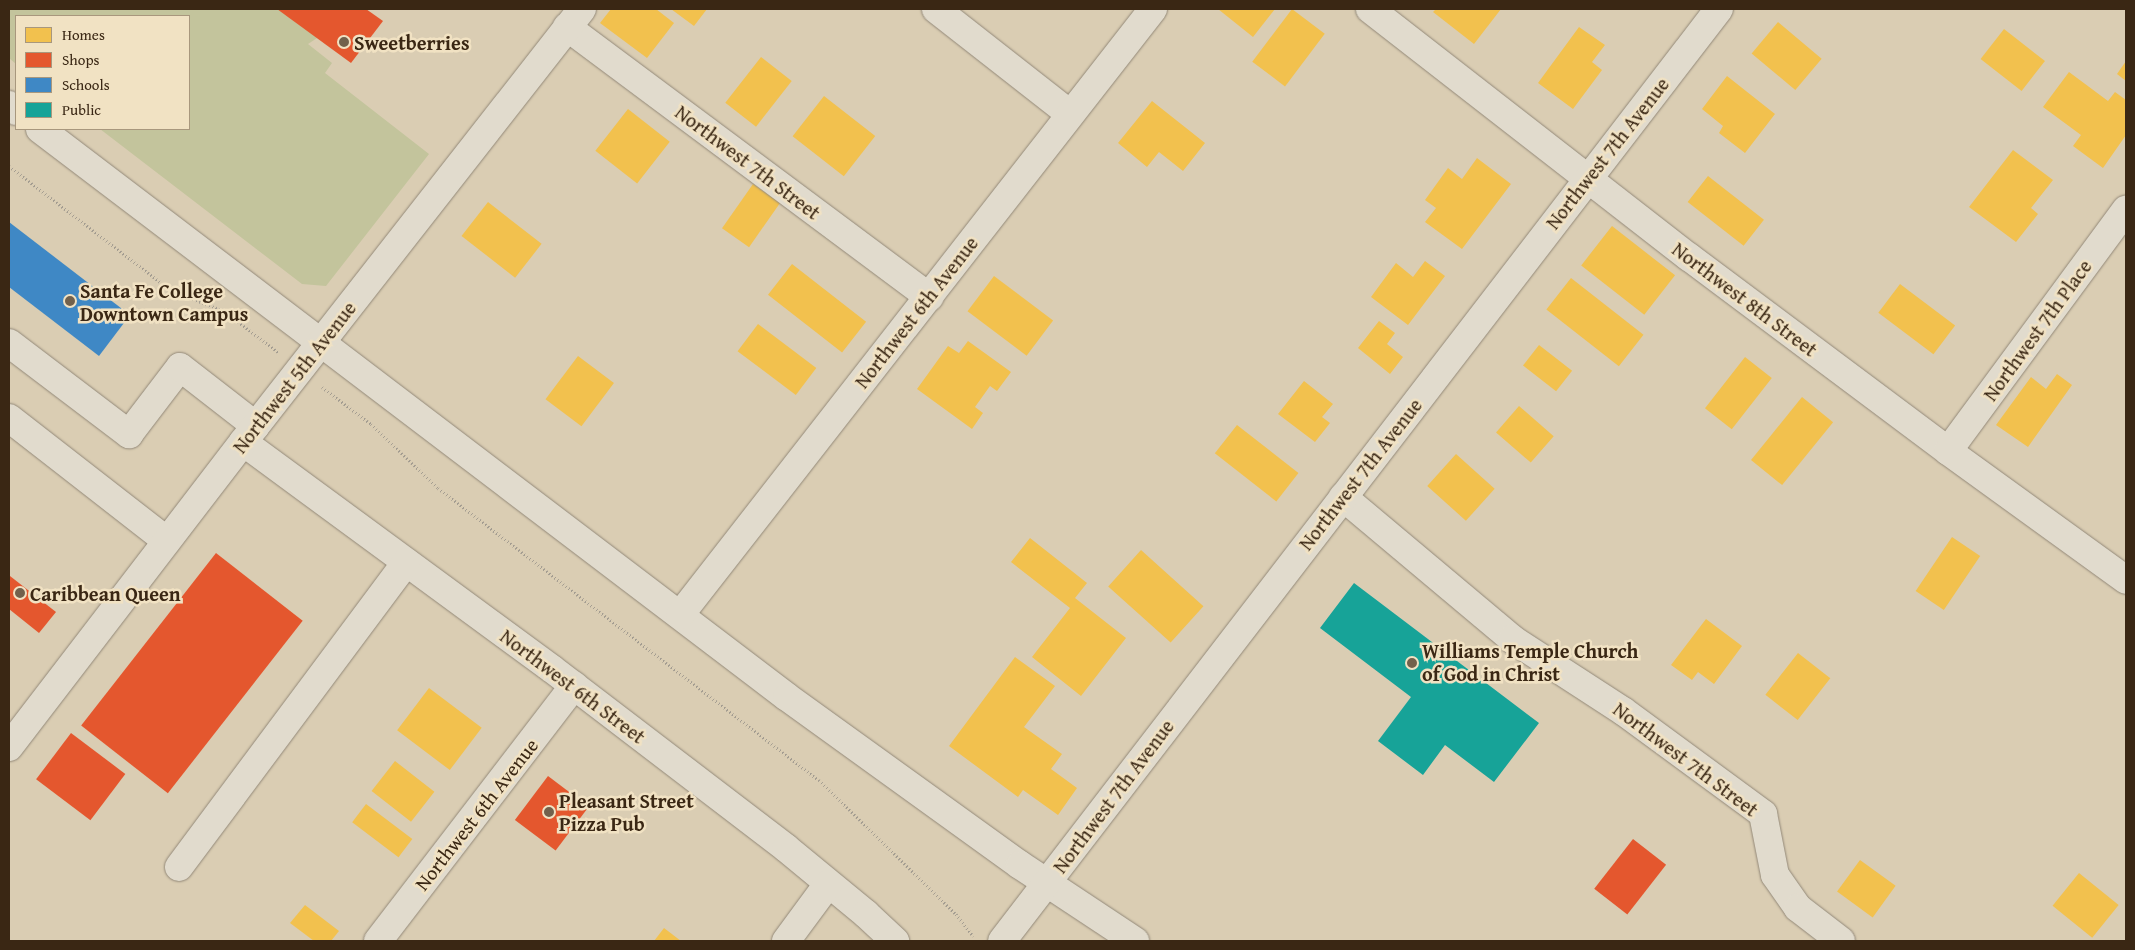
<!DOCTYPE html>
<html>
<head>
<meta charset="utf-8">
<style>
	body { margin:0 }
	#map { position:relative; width:2135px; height:950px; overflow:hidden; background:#dacdb3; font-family:"Gentium Book Plus",serif }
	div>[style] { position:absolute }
	.green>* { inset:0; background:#c3c49c }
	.homes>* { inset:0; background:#f2c14e; transform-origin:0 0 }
	.shops>* { inset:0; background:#e4572e; transform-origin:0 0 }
	.schools>* { inset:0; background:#3f88c5 }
	.public>* { inset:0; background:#17a398 }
	.path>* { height:3px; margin-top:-1.5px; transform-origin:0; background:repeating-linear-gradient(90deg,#a49d91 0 1px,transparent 0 3.5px) }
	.roads { filter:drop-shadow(0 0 1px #928878) drop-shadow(0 0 1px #928878) }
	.minor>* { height:28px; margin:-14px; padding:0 14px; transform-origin:14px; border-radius:14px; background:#e1dbcd }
	.dots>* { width:14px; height:14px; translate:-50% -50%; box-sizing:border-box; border:2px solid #f1e2c3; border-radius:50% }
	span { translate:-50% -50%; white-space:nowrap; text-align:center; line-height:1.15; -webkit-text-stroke:5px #f1e2c3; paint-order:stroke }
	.poi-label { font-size:20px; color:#3a2714; font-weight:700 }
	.left { translate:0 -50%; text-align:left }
	.street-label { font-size:20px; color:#3a2714 }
	.frame { position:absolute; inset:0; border:10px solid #3a2714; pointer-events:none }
	.legend { position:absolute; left:15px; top:15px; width:175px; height:115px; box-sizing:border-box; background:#f1e2c3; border:1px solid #a8977d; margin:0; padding:6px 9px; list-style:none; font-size:15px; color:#3a2714 }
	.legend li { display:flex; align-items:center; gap:10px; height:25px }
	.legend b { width:25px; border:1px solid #a8977d }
</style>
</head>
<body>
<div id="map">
	<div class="green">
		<i style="clip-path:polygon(10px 9px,361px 9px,308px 44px,332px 63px,325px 73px,429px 154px,326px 286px,302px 284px,100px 129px,189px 129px,189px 16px,16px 16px,16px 64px,9px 58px)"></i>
	</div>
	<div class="homes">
		<i style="clip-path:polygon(611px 9px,656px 9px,674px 23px,647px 58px,600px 23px)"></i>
		<i style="clip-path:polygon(671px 9px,707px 9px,694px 26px)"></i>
		<i style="clip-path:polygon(1218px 9px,1275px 9px,1253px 37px)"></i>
		<i style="left:1292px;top:9px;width:41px;height:66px;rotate:37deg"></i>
		<i style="clip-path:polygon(1436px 9px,1501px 9px,1474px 44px,1433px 12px)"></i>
		<i style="left:1778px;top:22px;width:57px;height:41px;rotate:40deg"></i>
		<i style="clip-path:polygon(1579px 27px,1605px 45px,1592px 62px,1602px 70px,1573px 109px,1538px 83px)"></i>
		<i style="left:2004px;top:29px;width:52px;height:38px;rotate:38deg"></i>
		<i style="left:761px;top:57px;width:39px;height:58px;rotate:38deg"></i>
		<i style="clip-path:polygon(2126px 61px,2126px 81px,2117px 74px)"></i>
		<i style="clip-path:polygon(2069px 72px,2108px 101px,2115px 92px,2126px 100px,2126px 135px,2103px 168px,2073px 146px,2081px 135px,2043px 107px)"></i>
		<i style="clip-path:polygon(1727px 76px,1775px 114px,1745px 153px,1719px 133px,1723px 126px,1702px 109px)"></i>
		<i style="left:824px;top:96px;width:65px;height:51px;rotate:38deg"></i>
		<i style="clip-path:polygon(1152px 101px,1205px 143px,1183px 171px,1159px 152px,1147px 167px,1118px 143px)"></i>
		<i style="left:628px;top:109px;width:53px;height:53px;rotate:38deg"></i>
		<i style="clip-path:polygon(2013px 150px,2053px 180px,2031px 208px,2038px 214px,2016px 242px,1969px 207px)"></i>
		<i style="clip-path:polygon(1477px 158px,1511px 184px,1462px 249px,1425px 222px,1436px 208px,1425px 200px,1448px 168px,1462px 179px)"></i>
		<i style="left:1708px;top:176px;width:71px;height:33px;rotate:38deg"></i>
		<i style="left:753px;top:184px;width:33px;height:54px;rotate:35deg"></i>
		<i style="left:488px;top:202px;width:68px;height:43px;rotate:38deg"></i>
		<i style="left:1612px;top:226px;width:80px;height:50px;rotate:38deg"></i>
		<i style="clip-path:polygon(1425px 261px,1445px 276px,1408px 325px,1371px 297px,1396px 263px,1413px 277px)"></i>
		<i style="left:792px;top:264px;width:94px;height:39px;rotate:38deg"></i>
		<i style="left:994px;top:276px;width:74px;height:44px;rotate:37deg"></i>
		<i style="left:1571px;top:278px;width:92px;height:40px;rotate:38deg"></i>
		<i style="left:1900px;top:284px;width:69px;height:36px;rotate:37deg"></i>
		<i style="clip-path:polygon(1379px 321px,1395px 333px,1387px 344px,1403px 357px,1390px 374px,1358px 348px)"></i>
		<i style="left:758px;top:324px;width:73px;height:34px;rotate:37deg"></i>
		<i style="clip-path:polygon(968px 341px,1011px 372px,997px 391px,990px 386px,975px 407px,983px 413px,972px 429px,917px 389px,948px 346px,959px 353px)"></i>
		<i style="left:1539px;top:345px;width:42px;height:26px;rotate:38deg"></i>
		<i style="left:578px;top:356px;width:45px;height:54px;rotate:37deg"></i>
		<i style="left:1745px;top:357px;width:34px;height:65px;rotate:38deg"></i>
		<i style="clip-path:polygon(2057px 374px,2072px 385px,2028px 447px,1996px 425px,2031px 377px,2046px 389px)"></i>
		<i style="clip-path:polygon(1304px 381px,1333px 404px,1322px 417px,1330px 423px,1315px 442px,1278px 414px)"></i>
		<i style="left:1802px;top:397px;width:40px;height:81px;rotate:39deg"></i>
		<i style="left:1519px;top:406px;width:46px;height:35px;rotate:41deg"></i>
		<i style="left:1237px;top:425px;width:78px;height:36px;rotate:38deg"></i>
		<i style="left:1456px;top:454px;width:52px;height:43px;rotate:42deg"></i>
		<i style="left:1952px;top:537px;width:34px;height:65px;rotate:34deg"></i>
		<i style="clip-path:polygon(1030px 538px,1087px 583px,1075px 598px,1126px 638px,1081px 696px,1032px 657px,1070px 608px,1011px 562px)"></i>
		<i style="left:1141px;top:550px;width:84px;height:49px;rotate:42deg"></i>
		<i style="clip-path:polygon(1706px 619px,1742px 646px,1714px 684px,1698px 672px,1692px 680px,1671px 665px)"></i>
		<i style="left:1798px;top:653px;width:41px;height:53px;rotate:38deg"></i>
		<i style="clip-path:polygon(1015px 657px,1055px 686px,1024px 727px,1062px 754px,1051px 769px,1077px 788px,1058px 815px,1023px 790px,1018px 797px,949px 746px)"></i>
		<i style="left:429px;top:688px;width:66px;height:53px;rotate:37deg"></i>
		<i style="left:395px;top:761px;width:50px;height:38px;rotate:38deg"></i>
		<i style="left:366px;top:804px;width:58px;height:23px;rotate:37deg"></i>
		<i style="left:1860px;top:860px;width:44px;height:39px;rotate:36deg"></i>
		<i style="left:2079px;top:873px;width:51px;height:42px;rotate:39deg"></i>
		<i style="clip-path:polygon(305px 905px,339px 931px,331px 941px,314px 941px,290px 923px)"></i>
		<i style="clip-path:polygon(664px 928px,681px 941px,654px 941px)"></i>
	</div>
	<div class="shops">
		<i style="clip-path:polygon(277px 9px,366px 9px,383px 21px,351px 63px)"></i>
		<i style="left:216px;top:553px;width:110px;height:219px;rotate:38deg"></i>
		<i style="clip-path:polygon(10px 576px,56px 612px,39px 633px,9px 609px)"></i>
		<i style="left:71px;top:733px;width:68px;height:58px;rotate:37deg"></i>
		<i style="left:548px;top:776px;width:51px;height:55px;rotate:37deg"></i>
		<i style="left:1633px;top:839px;width:42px;height:63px;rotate:38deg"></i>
	</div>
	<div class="schools">
		<i style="clip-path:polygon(9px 222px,130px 315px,99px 356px,9px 287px)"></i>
	</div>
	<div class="public">
		<i style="clip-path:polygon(1354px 583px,1539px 723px,1494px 782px,1445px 745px,1423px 775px,1378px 741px,1411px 697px,1320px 628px)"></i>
	</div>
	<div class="path">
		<i style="left:9px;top:166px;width:195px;rotate:37.5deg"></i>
		<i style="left:164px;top:285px;width:21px;rotate:28deg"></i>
		<i style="left:183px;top:295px;width:44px;rotate:21.3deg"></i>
		<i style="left:224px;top:311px;width:68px;rotate:37.2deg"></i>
		<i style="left:322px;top:387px;width:61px;rotate:37.1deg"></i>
		<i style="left:371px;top:424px;width:93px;rotate:43.7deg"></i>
		<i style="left:438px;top:488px;width:480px;rotate:37.5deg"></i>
		<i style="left:819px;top:780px;width:192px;rotate:44.4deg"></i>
		<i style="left:956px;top:914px;width:28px;rotate:52deg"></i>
	</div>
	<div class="roads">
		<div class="minor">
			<i style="left:936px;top:9px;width:170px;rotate:38.1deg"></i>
			<i style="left:1370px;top:9px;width:404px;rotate:37.9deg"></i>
			<i style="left:1689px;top:257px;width:324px;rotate:36.8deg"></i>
			<i style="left:1948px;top:451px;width:220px;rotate:35.9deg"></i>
			<i style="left:567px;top:27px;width:452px;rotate:36.7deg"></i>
			<i style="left:9px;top:105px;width:9px;rotate:41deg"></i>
			<i style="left:40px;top:129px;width:938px;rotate:37.25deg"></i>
			<i style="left:787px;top:697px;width:287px;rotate:35.8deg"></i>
			<i style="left:1020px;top:865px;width:138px;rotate:33.5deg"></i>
			<i style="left:9px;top:343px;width:151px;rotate:37.2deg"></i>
			<i style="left:129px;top:434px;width:84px;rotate:-52.7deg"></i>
			<i style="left:180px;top:367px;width:96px;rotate:37.8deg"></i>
			<i style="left:9px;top:418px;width:200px;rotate:37.9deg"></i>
			<i style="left:243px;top:442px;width:383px;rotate:36.3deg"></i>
			<i style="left:552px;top:669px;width:295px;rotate:37.4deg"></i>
			<i style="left:786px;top:848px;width:104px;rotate:39.5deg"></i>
			<i style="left:866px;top:914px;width:40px;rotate:43deg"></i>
			<i style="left:1948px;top:451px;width:300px;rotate:-53.6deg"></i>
			<i style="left:1343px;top:497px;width:221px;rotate:40deg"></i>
			<i style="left:1512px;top:639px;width:132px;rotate:33deg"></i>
			<i style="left:1623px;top:711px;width:174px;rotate:36.3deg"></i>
			<i style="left:1763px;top:814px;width:62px;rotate:78.9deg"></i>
			<i style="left:1775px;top:875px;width:40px;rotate:55.1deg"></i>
			<i style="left:1798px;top:908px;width:54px;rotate:37.5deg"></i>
			<i style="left:680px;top:615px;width:769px;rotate:-52.03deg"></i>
			<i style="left:9px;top:747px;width:384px;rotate:-52.5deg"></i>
			<i style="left:243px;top:442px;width:550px;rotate:-51.94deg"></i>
			<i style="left:179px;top:867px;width:380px;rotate:-53.3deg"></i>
			<i style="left:378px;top:941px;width:322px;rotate:-52.5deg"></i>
			<i style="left:786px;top:941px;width:71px;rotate:-53.6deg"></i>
			<i style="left:1002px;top:941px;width:1176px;rotate:-52.43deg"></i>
		</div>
	</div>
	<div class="dots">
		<i style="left:344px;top:42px;background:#72614c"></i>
		<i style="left:70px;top:301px;background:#72614c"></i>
		<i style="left:20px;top:593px;background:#72614c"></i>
		<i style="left:1412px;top:663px;background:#72614c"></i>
		<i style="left:549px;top:812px;background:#72614c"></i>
	</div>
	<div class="poi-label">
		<span class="left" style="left:354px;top:42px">Sweetberries</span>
		<span class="left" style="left:80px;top:302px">Santa Fe College<br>Downtown Campus</span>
		<span class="left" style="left:30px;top:593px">Caribbean Queen</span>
		<span class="left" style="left:1422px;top:662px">Williams Temple Church<br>of God in Christ</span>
		<span class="left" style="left:559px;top:812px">Pleasant Street<br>Pizza Pub</span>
	</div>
	<div class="street-label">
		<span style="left:1607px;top:153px;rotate:-52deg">Northwest 7th Avenue</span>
		<span style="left:748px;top:162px;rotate:37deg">Northwest 7th Street</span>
		<span style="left:1745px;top:299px;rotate:37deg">Northwest 8th Street</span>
		<span style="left:916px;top:312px;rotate:-52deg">Northwest 6th Avenue</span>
		<span style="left:2037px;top:330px;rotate:-54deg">Northwest 7th Place</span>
		<span style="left:294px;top:377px;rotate:-52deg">Northwest 5th Avenue</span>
		<span style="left:1360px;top:474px;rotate:-52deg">Northwest 7th Avenue</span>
		<span style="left:573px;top:686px;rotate:37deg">Northwest 6th Street</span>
		<span style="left:1686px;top:759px;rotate:37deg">Northwest 7th Street</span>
		<span style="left:1113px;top:796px;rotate:-53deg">Northwest 7th Avenue</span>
		<span style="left:476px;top:814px;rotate:-52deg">Northwest 6th Avenue</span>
	</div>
	<div class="frame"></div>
	<ul class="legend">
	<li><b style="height:14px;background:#f2c14e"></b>Homes</li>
	<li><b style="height:14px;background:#e4572e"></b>Shops</li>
	<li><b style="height:14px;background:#3f88c5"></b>Schools</li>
	<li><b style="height:14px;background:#17a398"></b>Public</li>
	</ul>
</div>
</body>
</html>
